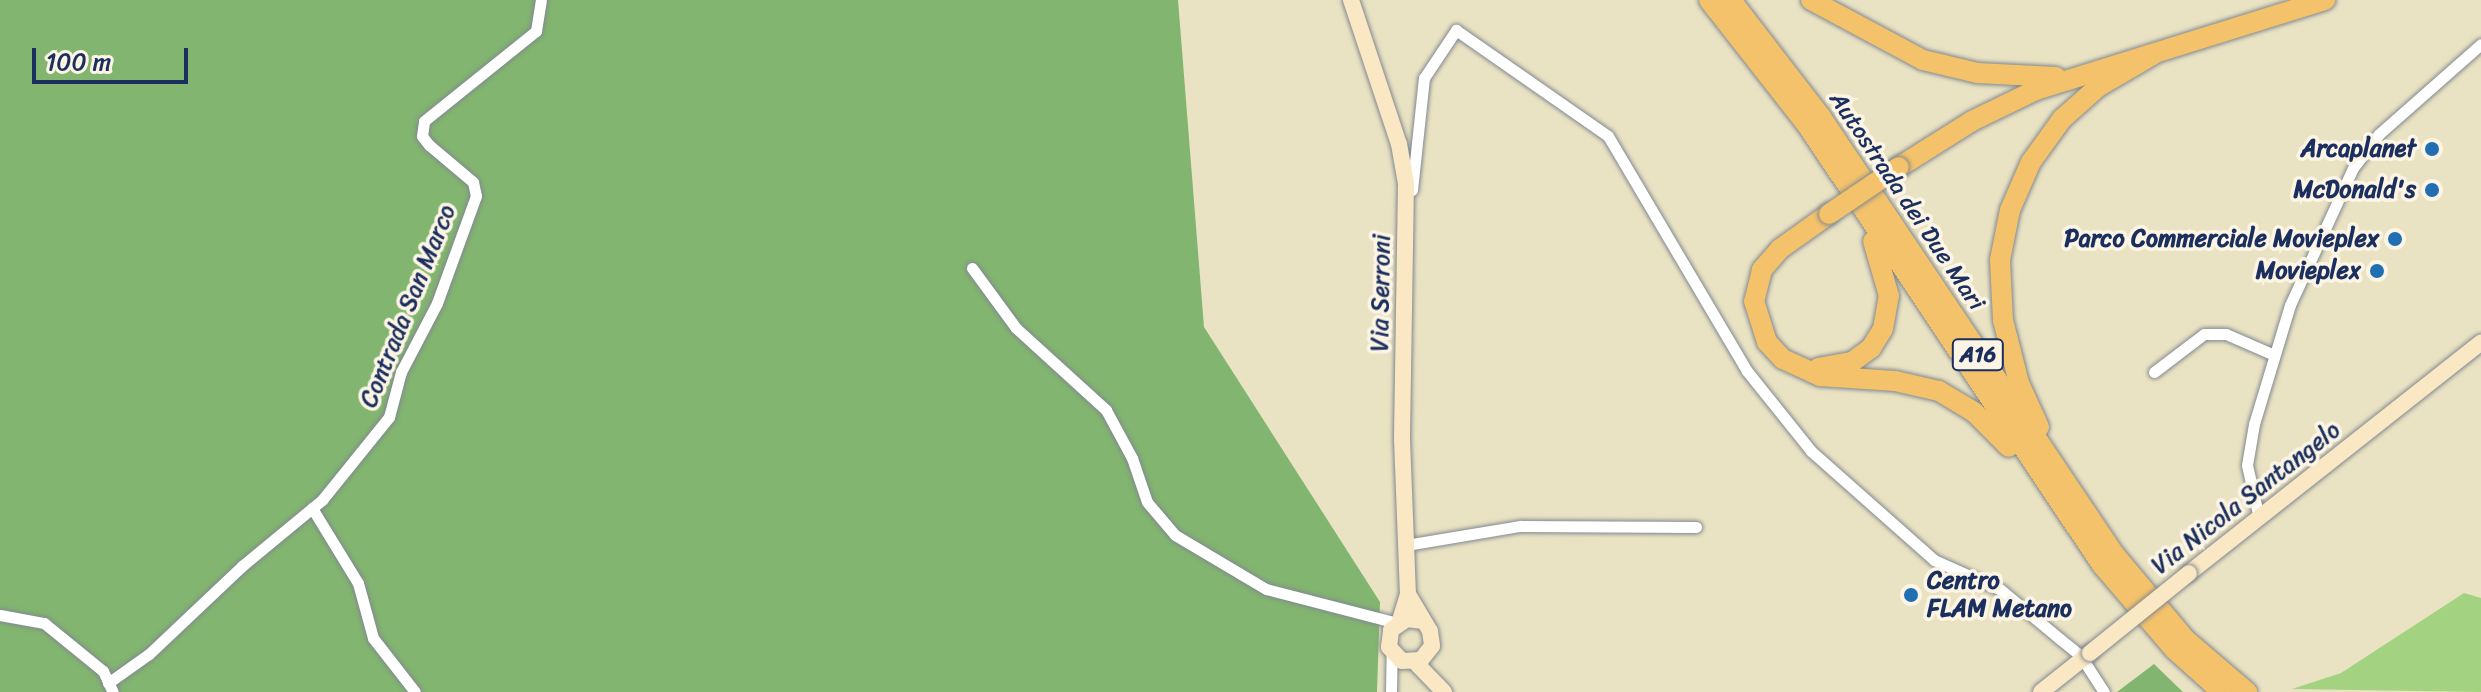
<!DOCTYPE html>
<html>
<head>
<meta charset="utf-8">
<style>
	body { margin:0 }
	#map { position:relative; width:2481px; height:692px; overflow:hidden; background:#eae3c3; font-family:Sriracha,sans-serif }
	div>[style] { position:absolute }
	.green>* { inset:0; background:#a3d381 }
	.forest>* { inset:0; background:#82b56f }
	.roads { filter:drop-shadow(0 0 2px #828990) drop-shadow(0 0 2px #828990) }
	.street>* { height:11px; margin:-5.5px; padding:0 5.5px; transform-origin:5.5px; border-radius:5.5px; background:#fff }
	.secondary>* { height:16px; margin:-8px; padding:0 8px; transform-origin:8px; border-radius:8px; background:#fae7c3 }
	.highway>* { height:20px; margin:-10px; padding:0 10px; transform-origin:10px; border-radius:10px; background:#f3c26a }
	.bridges { filter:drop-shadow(0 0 2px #828990) drop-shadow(0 0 2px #828990) }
	.secondary-bridge>* { height:16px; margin:-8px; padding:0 8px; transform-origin:8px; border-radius:8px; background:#fae7c3 }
	.highway-bridge>* { height:20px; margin:-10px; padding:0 10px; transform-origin:10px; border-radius:10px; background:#f3c26a }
	.dots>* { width:22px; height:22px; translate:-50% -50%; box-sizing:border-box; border:4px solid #fcf5e5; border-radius:50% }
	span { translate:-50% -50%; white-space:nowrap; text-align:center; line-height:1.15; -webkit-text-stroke:7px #fcf5e5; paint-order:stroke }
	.shield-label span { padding:2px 6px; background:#fcf5e5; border:2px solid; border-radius:6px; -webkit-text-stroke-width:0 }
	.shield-label { font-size:22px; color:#1b2f5e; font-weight:700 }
	.poi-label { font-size:24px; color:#1b2f5e; font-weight:700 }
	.right { translate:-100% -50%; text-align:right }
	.left { translate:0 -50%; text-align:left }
	.street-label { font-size:24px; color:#1b2f5e }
	.scale { position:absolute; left:32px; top:48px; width:156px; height:36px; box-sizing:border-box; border:4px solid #1b2f5e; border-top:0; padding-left:10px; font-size:24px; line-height:28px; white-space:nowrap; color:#1b2f5e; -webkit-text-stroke:6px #fcf5e5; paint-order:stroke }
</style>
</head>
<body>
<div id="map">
	<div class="green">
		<i style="clip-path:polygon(2464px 593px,2481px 598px,2481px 692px,2292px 689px,2341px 673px)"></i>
	</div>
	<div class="forest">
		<i style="clip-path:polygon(0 0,1178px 0,1204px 327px,1380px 602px,1377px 692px,0 692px)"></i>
		<i style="clip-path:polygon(2154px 664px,2183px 692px,2117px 692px)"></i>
	</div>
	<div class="roads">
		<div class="street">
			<i style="left:1412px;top:190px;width:113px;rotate:-83.9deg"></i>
			<i style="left:1424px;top:78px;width:58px;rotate:-56.3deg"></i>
			<i style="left:1456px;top:30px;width:185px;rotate:34.9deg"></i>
			<i style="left:1608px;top:136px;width:273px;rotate:59.4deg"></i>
			<i style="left:1747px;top:371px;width:102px;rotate:51.3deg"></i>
			<i style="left:1811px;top:451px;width:164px;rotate:41.5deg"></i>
			<i style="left:1934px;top:560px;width:73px;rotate:24.1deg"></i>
			<i style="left:2001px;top:590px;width:77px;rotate:39.7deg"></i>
			<i style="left:2060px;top:639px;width:26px;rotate:39deg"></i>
			<i style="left:2080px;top:655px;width:44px;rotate:57deg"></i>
			<i style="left:972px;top:268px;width:74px;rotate:53.7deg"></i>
			<i style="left:1016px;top:328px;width:122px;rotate:42.3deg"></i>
			<i style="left:1106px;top:410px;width:55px;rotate:61.6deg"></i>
			<i style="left:1132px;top:458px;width:46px;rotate:71.2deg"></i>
			<i style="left:1147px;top:502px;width:43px;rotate:49.7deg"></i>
			<i style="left:1175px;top:535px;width:106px;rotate:30.7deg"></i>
			<i style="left:1266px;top:589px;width:135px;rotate:14.5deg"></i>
			<i style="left:2154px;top:372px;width:63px;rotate:-37.2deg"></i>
			<i style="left:2204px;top:334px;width:22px"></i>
			<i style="left:2226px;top:334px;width:52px;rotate:23.6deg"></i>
			<i style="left:312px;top:508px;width:88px;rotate:58.5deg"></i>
			<i style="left:358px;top:583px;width:57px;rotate:74.7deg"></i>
			<i style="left:373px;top:638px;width:68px;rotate:52.1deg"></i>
			<i style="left:2259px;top:518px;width:54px;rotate:-102.8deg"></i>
			<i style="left:2247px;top:465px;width:42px;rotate:-80.3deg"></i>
			<i style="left:2254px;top:424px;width:124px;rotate:-73.2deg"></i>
			<i style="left:2290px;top:305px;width:151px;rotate:-65.3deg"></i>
			<i style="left:2353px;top:168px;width:43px;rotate:-52.6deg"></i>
			<i style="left:2379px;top:134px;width:136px;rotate:-41.4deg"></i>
			<i style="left:1406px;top:545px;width:116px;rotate:-9.5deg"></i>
			<i style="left:1520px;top:526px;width:176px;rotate:0.3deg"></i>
			<i style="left:0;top:615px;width:45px;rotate:10.3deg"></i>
			<i style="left:44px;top:623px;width:76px;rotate:39.1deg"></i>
			<i style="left:103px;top:671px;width:23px;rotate:65deg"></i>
			<i style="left:108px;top:683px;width:50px;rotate:-35.3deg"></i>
			<i style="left:149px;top:654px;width:128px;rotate:-43.4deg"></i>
			<i style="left:242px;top:566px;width:104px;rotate:-39.5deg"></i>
			<i style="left:322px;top:500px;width:107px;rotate:-51.1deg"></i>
			<i style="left:389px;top:417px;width:47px;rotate:-75.1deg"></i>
			<i style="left:401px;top:372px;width:78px;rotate:-62.4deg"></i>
			<i style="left:437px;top:303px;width:114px;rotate:-70deg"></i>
			<i style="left:476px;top:196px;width:14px;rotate:-102deg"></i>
			<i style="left:473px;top:182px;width:57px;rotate:-139.9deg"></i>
			<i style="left:429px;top:145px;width:11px;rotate:-128deg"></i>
			<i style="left:422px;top:136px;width:15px;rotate:-82deg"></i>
			<i style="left:424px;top:121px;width:144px;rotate:-38.8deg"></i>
			<i style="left:536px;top:31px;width:31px;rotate:-81deg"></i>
			<i style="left:1391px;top:692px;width:39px;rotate:-89deg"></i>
		</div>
		<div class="secondary">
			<i style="left:1351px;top:0;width:152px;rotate:71.6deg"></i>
			<i style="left:1399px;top:144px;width:40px;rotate:80deg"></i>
			<i style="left:1406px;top:183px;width:256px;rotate:90.9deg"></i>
			<i style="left:1402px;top:439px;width:155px;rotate:87.8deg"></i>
			<i style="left:1408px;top:594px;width:28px;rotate:107deg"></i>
			<i style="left:2189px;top:573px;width:372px;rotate:-38.3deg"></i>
			<i style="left:1408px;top:594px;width:43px;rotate:59.3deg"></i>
			<i style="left:1430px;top:631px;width:15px;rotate:82deg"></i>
			<i style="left:1432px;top:646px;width:18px;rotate:128deg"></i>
			<i style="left:1421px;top:660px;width:19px;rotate:177deg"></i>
			<i style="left:1402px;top:661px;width:19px;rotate:-133deg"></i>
			<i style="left:1389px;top:647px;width:17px;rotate:-83deg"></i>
			<i style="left:1391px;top:630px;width:19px;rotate:-35deg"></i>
			<i style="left:1407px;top:619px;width:14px;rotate:8deg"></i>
			<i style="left:1415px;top:662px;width:42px;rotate:46deg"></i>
			<i style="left:2041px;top:692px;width:63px;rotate:-38.5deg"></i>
		</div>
		<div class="highway">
			<i style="left:1709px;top:0;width:159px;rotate:51.9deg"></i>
			<i style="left:1807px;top:125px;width:530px;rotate:56.16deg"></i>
			<i style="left:2102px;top:565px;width:111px;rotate:49.4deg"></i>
			<i style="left:2174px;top:649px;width:64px;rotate:41.9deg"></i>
			<i style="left:1731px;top:0;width:148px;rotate:52.4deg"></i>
			<i style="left:1821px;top:117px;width:526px;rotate:56.16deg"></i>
			<i style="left:2114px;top:554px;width:111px;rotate:50.1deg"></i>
			<i style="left:2185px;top:639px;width:82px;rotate:40.5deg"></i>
			<i style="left:1811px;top:0;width:127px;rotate:28.2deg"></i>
			<i style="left:1923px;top:60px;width:56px;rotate:13.5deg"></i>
			<i style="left:1977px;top:73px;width:79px;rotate:2.9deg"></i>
			<i style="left:1899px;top:167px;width:86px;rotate:-32.2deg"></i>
			<i style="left:1972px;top:121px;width:71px;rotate:-25.8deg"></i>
			<i style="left:2036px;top:90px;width:303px;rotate:-17.3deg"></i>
			<i style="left:1829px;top:214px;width:60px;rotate:144.5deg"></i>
			<i style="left:1780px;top:249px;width:28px;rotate:131deg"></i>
			<i style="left:1762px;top:270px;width:32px;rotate:104deg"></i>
			<i style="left:1754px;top:301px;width:43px;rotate:72.4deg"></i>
			<i style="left:1767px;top:342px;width:23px;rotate:47deg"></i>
			<i style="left:1783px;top:359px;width:41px;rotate:24.7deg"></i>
			<i style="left:1820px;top:376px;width:75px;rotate:3.8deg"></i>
			<i style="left:1895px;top:381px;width:45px;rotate:12.8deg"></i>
			<i style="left:1939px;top:391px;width:41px;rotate:31deg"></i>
			<i style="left:1974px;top:412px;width:49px;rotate:45deg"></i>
			<i style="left:1818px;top:368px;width:35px;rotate:-10deg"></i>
			<i style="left:1852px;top:362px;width:24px;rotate:-36deg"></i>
			<i style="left:1871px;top:348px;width:22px;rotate:-58deg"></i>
			<i style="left:1883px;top:329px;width:34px;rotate:-80deg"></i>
			<i style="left:1889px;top:296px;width:57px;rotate:-106.2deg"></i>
			<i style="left:2039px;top:427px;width:48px;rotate:-114.4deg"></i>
			<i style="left:2019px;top:383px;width:65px;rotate:-104.3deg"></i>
			<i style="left:2003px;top:320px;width:60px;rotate:-92.9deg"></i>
			<i style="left:2000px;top:260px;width:51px;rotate:-78.7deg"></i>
			<i style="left:2010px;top:210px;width:52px;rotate:-66.4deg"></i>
			<i style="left:2031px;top:162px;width:53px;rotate:-54.2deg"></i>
			<i style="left:2062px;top:119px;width:48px;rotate:-41.6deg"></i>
			<i style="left:2098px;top:87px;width:65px;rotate:-30.5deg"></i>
		</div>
	</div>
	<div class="bridges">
		<div class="secondary-bridge">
			<i style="left:2090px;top:653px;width:127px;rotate:-38.9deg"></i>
		</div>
		<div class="highway-bridge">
			<i style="left:1829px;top:214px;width:84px;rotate:-33.9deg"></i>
		</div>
	</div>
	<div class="dots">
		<i style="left:2432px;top:149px;background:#1f6fb2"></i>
		<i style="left:2432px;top:190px;background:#1f6fb2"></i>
		<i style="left:2395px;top:239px;background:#1f6fb2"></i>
		<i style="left:2377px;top:271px;background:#1f6fb2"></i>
		<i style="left:1911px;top:595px;background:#1f6fb2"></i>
	</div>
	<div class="shield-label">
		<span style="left:1978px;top:355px">A16</span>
	</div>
	<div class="poi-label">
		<span class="right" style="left:2416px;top:149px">Arcaplanet</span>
		<span class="right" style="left:2416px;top:190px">McDonald's</span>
		<span class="right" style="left:2379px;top:239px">Parco Commerciale Movieplex</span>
		<span class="right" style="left:2361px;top:271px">Movieplex</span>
		<span class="left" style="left:1927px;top:595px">Centro<br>FLAM Metano</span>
	</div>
	<div class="street-label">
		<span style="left:1907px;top:201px;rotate:56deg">Autostrada dei Due Mari</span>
		<span style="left:1381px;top:293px;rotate:-89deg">Via Serroni</span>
		<span style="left:408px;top:306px;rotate:-68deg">Contrada San Marco</span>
		<span style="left:2246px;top:498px;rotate:-38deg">Via Nicola Santangelo</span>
	</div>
	<div class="scale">100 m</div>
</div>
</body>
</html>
